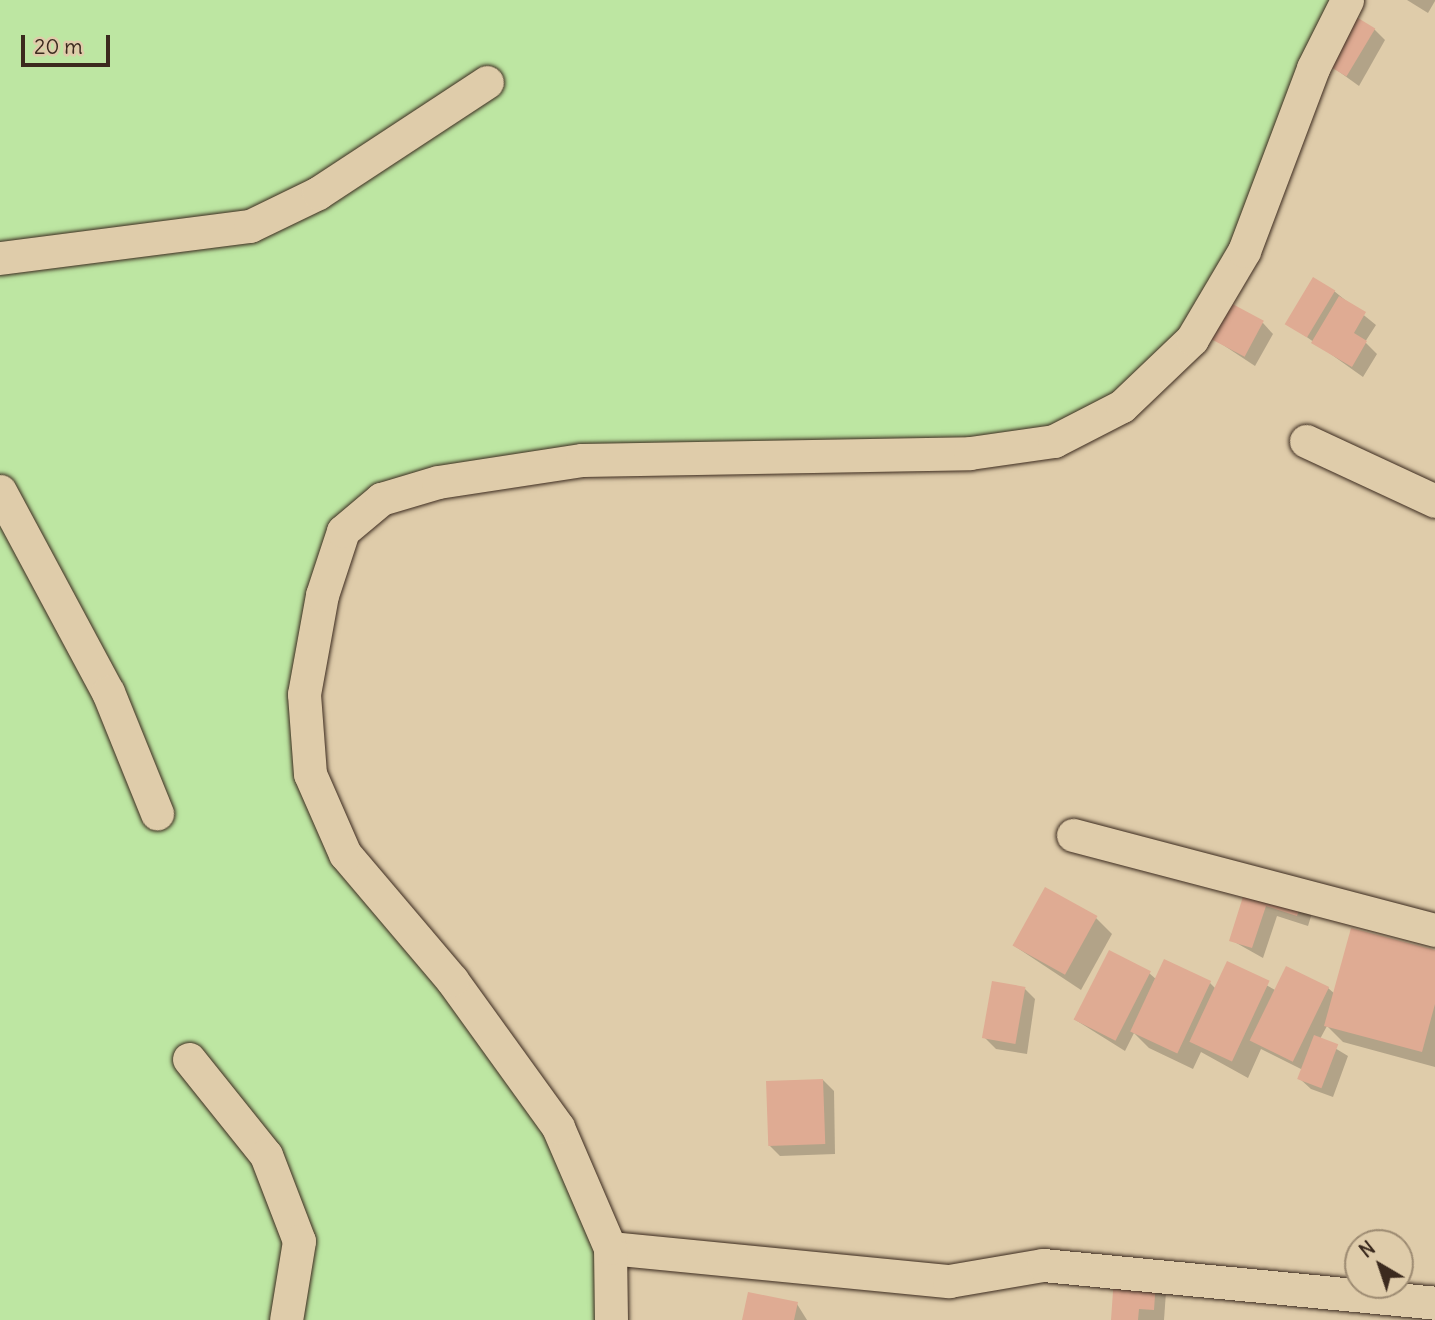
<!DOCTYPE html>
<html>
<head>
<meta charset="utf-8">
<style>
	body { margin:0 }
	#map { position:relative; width:1435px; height:1320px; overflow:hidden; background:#dfccaa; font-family:Delius,sans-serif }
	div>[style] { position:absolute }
	.green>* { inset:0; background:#bde6a2 }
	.shadow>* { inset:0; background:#0003 }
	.building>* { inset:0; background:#dfab93; transform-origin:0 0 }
	.roads { filter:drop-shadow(0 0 2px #3b2a1e) drop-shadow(0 0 2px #3b2a1e) }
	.street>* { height:33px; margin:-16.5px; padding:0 16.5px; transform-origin:16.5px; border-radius:16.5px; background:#dfccaa }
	span { translate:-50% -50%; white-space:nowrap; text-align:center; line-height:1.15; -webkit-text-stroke:7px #dfccaa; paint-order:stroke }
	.north { position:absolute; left:1344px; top:1229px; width:70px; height:70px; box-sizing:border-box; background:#dfccaa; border:2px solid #9d8b72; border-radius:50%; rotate:321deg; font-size:19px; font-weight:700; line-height:28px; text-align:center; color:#3b2a1e }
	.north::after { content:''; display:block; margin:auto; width:24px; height:32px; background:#3b2a1e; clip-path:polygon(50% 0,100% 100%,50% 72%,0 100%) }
	.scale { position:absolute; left:21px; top:35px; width:89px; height:32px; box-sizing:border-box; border:4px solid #3b2a1e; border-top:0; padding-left:9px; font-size:21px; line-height:24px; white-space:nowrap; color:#3b2a1e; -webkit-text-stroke:5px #dfccaa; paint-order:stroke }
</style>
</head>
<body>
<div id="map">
	<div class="green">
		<i style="clip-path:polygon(0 0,1347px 0,1192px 339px,1054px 441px,582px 460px,381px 499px,322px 595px,310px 774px,452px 980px,610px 1248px,611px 1320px,0 1320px)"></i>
	</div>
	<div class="shadow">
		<i style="clip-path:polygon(1407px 0,1435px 0,1435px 1px,1428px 13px)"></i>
		<i style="clip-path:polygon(1374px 29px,1385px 40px,1359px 86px,1327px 63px)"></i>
		<i style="clip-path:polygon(1334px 291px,1376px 325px,1365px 342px,1377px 354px,1363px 377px,1287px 323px)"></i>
		<i style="clip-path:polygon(1263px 323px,1273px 334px,1255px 366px,1208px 335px)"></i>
		<i style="clip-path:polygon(1248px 886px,1312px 913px,1308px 926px,1277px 916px,1263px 958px,1231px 940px)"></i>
		<i style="clip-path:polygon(1096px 918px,1112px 934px,1081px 990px,1013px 945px)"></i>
		<i style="clip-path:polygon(1435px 952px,1435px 1067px,1343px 1042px,1327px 1026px,1320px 1039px,1348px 1056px,1333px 1097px,1311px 1089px,1300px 1079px,1303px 1070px,1261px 1049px,1248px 1078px,1201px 1052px,1193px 1069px,1149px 1048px,1134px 1033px,1125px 1051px,1074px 1019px,1149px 973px,1157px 980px,1210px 983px,1216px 989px,1228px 964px,1277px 991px,1328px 988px,1335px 994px)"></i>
		<i style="clip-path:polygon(1024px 988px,1035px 999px,1027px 1054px,996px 1049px,985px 1038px)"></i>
		<i style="clip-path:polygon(823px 1080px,834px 1091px,835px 1154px,780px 1156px,769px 1145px)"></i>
		<i style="clip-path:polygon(1116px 1279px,1166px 1292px,1164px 1320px,1113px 1320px)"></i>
		<i style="clip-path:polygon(797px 1304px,807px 1320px,744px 1320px)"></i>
	</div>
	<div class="building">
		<i style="left:1353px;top:15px;width:26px;height:56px;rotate:31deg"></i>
		<i style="left:1313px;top:277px;width:26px;height:55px;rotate:31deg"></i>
		<i style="clip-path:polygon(1339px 296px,1366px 312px,1354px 333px,1367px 341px,1352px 367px,1311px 343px)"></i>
		<i style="left:1225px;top:300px;width:44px;height:41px;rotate:28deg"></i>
		<i style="clip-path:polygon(1247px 884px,1302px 901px,1297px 916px,1266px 906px,1252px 948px,1229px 941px)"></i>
		<i style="left:1045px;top:887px;width:60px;height:67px;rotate:29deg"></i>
		<i style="clip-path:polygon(1351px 928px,1435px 950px,1435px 1004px,1422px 1052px,1324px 1026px)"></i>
		<i style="left:1109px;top:950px;width:47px;height:78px;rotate:27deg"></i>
		<i style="left:1164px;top:959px;width:52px;height:80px;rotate:25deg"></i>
		<i style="left:1227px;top:961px;width:47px;height:89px;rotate:25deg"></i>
		<i style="left:1286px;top:966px;width:48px;height:83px;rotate:26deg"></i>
		<i style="left:992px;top:981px;width:34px;height:58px;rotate:10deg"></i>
		<i style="left:1314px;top:1035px;width:26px;height:47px;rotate:21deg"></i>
		<i style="left:823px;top:1079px;width:65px;height:57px;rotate:88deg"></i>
		<i style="clip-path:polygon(1114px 1277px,1156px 1280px,1154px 1310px,1139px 1309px,1138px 1320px,1111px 1320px)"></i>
		<i style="clip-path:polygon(748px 1292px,798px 1302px,794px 1320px,742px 1320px)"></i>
	</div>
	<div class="roads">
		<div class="street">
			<i style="left:0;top:258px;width:252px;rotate:-7.3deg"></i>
			<i style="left:250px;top:226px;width:76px;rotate:-25.9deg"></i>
			<i style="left:318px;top:193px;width:202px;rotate:-33.3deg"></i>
			<i style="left:1306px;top:441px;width:142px;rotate:24.9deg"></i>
			<i style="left:0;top:491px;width:228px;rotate:61.8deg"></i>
			<i style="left:108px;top:692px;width:131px;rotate:68deg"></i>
			<i style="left:1073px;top:835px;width:374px;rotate:14.7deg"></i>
			<i style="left:189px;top:1059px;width:123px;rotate:51.3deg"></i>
			<i style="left:266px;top:1155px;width:92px;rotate:69deg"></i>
			<i style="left:299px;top:1241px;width:80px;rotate:99.3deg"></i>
			<i style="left:610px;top:1248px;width:341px;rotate:5.6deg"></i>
			<i style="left:949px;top:1281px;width:95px;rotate:-9.7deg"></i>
			<i style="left:1043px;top:1265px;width:394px;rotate:5.5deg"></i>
			<i style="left:611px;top:1320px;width:72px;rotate:-90.8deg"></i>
			<i style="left:610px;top:1248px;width:132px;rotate:-113.3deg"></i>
			<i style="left:558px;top:1127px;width:181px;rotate:-125.8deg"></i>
			<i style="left:452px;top:980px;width:165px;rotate:-130.3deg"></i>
			<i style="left:345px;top:854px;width:87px;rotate:-113.6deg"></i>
			<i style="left:310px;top:774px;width:80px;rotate:-94.3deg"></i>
			<i style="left:304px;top:694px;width:101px;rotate:-79.7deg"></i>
			<i style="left:322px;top:595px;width:67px;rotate:-71.8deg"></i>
			<i style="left:343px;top:531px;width:50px;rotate:-40.1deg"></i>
			<i style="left:381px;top:499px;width:59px;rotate:-16.6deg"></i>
			<i style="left:438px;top:482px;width:146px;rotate:-8.7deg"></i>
			<i style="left:582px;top:460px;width:388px;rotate:-1deg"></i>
			<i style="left:970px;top:453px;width:85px;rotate:-8.1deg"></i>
			<i style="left:1054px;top:441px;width:76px;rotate:-27.2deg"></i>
			<i style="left:1122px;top:406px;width:97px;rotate:-43.7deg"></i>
			<i style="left:1192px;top:339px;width:102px;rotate:-59.4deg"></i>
			<i style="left:1244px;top:251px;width:196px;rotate:-69.3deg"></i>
			<i style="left:1313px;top:68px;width:76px;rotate:-63.4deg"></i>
		</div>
	</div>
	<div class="north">N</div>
	<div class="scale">20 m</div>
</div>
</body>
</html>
